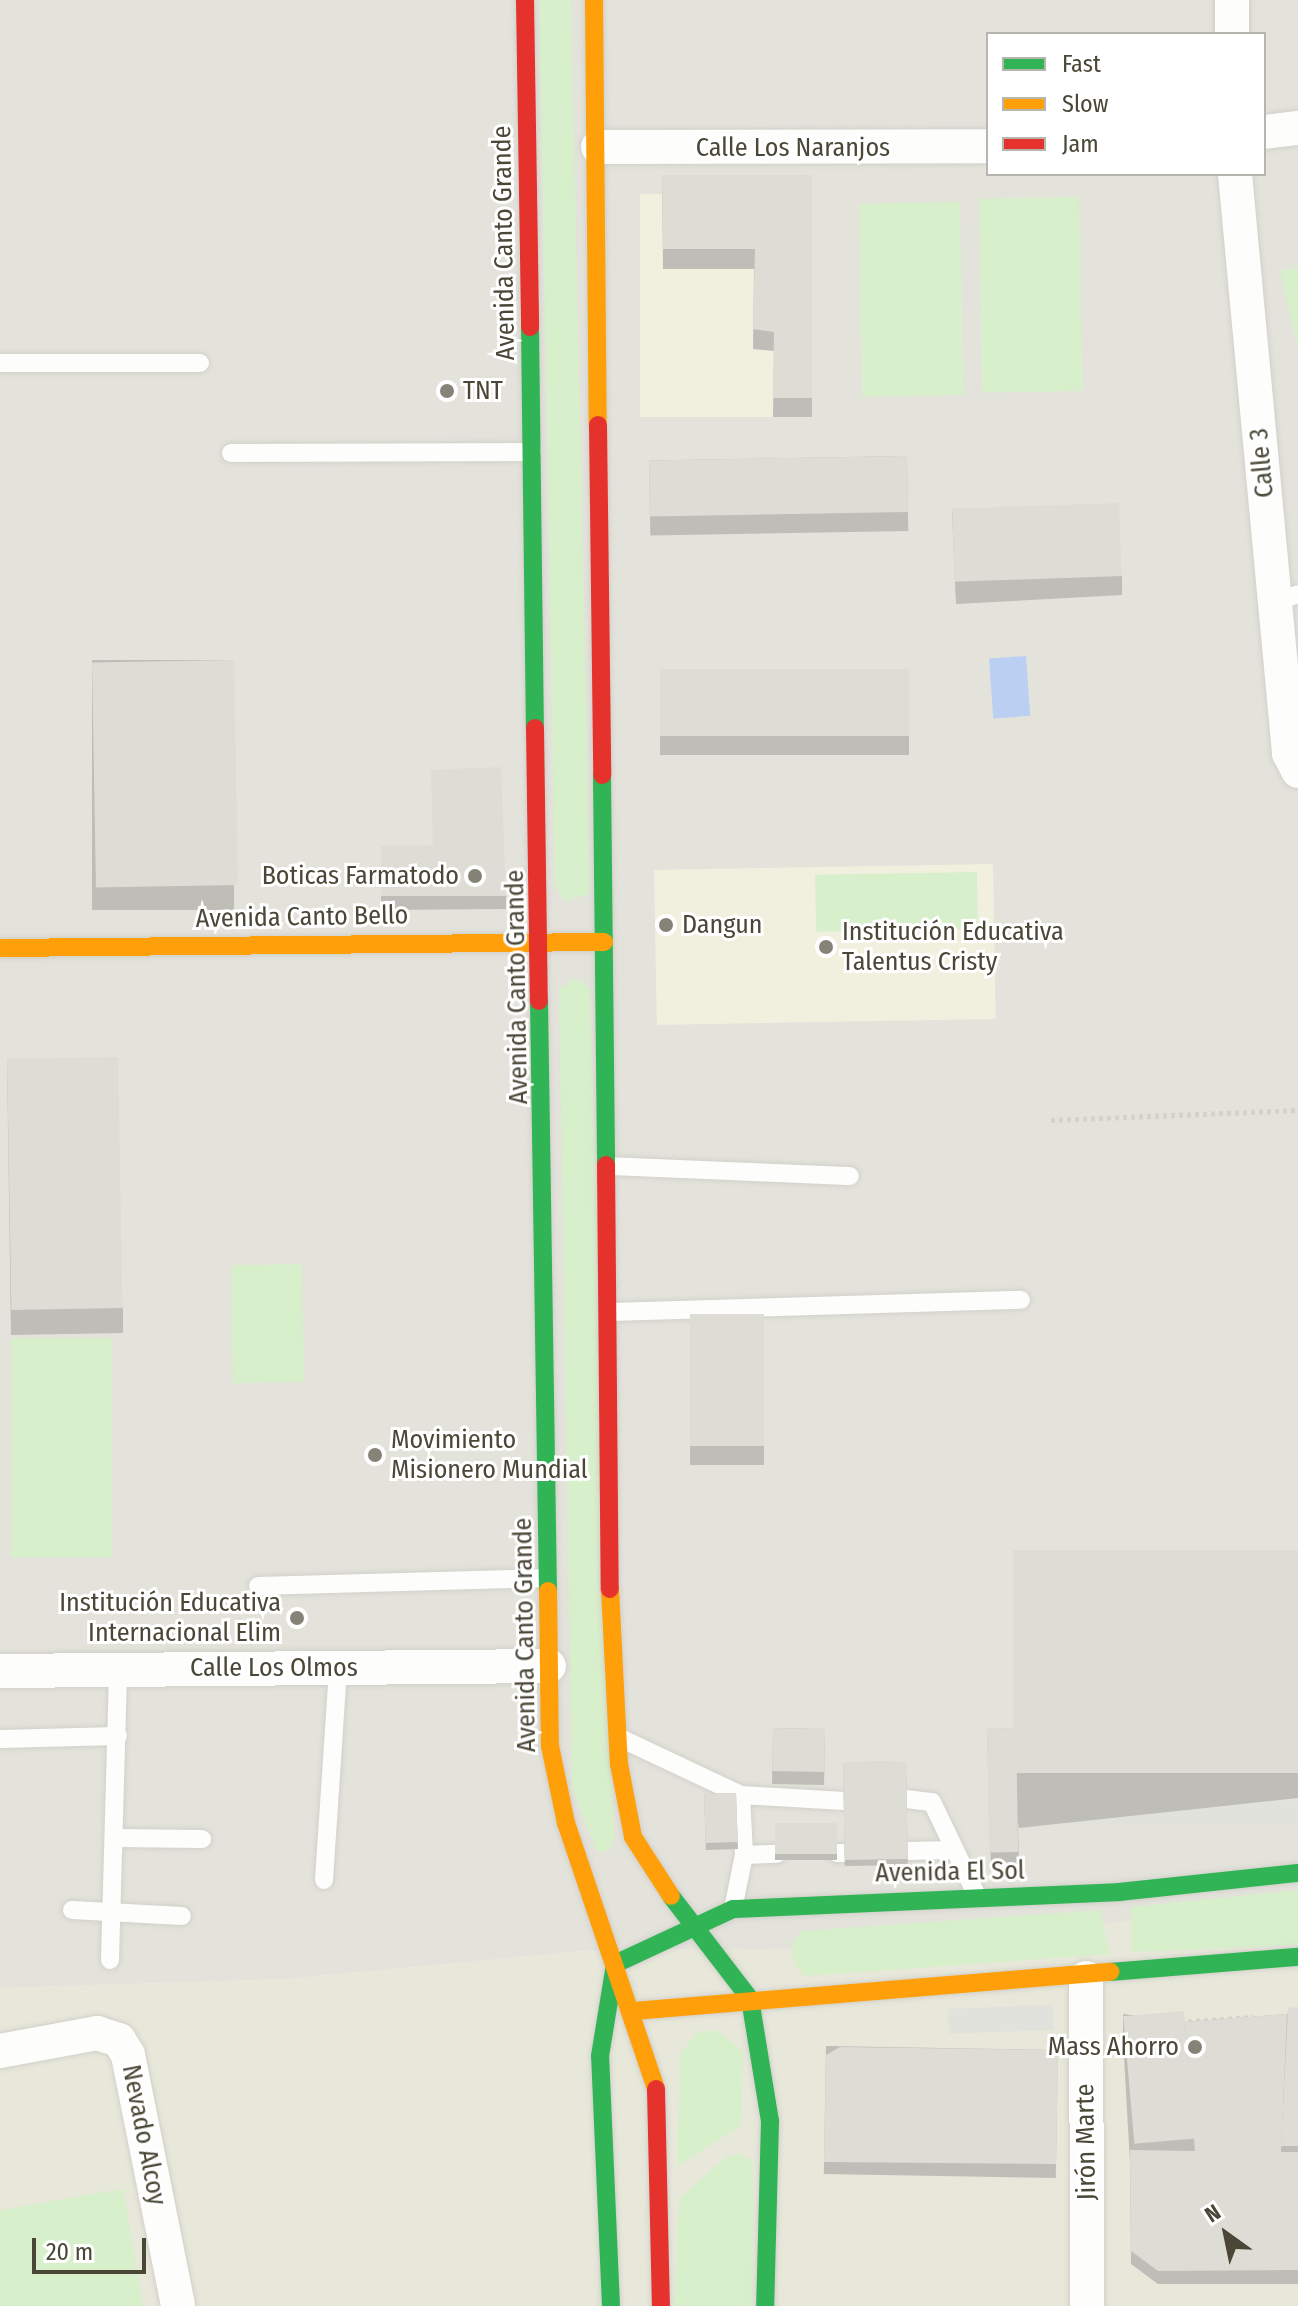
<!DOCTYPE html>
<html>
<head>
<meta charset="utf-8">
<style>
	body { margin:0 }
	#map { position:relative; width:1298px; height:2306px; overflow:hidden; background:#f3f3ed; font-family:"Fira Sans Condensed",sans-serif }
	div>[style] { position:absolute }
	.residential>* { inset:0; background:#e7e7da }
	.industrial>* { inset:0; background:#e3e2db }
	.education>* { inset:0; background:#f1f0df; transform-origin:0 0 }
	.green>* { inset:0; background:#d8efcb; transform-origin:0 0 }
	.parking>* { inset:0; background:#e2e2dc; transform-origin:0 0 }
	.water>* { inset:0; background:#bbcff3; transform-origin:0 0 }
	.path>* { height:5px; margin-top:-2.5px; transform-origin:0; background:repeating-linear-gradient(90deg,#d3d2cb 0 4px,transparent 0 8px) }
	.roads { filter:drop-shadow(0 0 2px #d1d1ca) drop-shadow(0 0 2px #d1d1ca) }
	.lane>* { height:18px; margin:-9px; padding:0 9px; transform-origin:9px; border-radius:9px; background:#fdfdfc }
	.street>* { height:34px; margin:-17px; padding:0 17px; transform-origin:17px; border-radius:17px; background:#fdfdfc }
	.fast>* { height:18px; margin:-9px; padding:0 9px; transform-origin:9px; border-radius:9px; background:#30b455 }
	.slow>* { height:18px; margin:-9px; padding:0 9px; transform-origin:9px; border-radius:9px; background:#ff9f0a }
	.jam>* { height:18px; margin:-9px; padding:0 9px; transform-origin:9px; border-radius:9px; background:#e5322d }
	.wall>* { inset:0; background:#bebdb7; transform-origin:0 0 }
	.building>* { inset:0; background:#dddcd5; transform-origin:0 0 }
	.dots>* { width:22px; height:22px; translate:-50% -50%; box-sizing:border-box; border:4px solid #fff; border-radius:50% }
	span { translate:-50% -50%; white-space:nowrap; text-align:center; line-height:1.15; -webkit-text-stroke:6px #fff; paint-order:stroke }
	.street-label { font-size:26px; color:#4a4737 }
	.poi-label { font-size:26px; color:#4a4737 }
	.left { translate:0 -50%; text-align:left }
	.right { translate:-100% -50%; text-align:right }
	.legend { position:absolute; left:986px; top:32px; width:280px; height:144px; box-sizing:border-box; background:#fff; border:2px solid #b7b5af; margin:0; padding:10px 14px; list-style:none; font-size:24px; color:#4a4737 }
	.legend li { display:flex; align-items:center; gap:16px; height:40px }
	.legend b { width:40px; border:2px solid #b7b5af }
	.north { position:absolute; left:1186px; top:2194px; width:80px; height:80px; -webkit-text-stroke:6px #fff; paint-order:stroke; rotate:327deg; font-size:22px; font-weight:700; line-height:32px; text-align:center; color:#4a4737 }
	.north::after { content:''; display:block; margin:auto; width:28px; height:36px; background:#4a4737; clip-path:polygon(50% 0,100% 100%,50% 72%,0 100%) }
	.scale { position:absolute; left:32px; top:2238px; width:114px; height:36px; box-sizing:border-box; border:4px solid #4a4737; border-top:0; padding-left:10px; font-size:24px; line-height:28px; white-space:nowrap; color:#4a4737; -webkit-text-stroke:6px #fff; paint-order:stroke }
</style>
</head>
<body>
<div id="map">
	<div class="residential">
		<i style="clip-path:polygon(1298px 1900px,1298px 2306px,0 2306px,0 1988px,286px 1979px,594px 1950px,918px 1948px)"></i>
	</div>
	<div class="industrial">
		<i style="clip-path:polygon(evenodd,0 0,1298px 0,1298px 1900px,918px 1948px,594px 1950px,286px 1979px,0 1988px,0 0,988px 34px,1264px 34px,1264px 174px,988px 174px,988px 34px)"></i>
	</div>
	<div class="education">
		<i style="left:640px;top:194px;width:172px;height:223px"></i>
		<i style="left:993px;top:864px;width:155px;height:339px;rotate:89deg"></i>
	</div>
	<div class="green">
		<i style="clip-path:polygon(539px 0,571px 0,590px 894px,565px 901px,555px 886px)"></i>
		<i style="left:1079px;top:197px;width:194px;height:100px;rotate:89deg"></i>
		<i style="left:960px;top:202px;width:193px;height:101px;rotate:89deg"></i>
		<i style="clip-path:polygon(1298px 267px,1298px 349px,1280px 271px)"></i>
		<i style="left:977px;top:872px;width:57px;height:162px;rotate:89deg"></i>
		<i style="clip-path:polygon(576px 978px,590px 988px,614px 1840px,610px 1850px,597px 1852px,572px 1788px,559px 989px)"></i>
		<i style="left:302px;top:1264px;width:118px;height:71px;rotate:89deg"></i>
		<i style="left:11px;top:1338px;width:101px;height:219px"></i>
		<i style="clip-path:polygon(1298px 1890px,1298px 1945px,1131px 1952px,1131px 1907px)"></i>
		<i style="clip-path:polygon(1100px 1910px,1110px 1954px,805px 1976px,794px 1964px,792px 1943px,802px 1931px)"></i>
		<i style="clip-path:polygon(698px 2031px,718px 2031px,743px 2052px,741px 2125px,677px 2167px,680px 2054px)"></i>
		<i style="clip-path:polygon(741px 2154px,753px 2161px,753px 2306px,674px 2306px,679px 2199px,727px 2156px)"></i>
		<i style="clip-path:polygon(123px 2189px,143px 2306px,0 2306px,0 2210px)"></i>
	</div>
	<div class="parking">
		<i style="left:1298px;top:1801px;width:25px;height:233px;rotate:90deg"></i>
		<i style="left:1053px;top:2005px;width:25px;height:105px;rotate:88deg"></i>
	</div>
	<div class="water">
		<i style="left:1026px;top:656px;width:60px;height:37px;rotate:86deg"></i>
	</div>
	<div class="path">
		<i style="left:1051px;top:1120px;width:247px;rotate:-2.3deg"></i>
		<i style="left:1180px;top:2022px;width:74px;rotate:-3.9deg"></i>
	</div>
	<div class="roads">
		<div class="lane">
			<i style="left:0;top:363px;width:200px"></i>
			<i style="left:231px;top:453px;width:301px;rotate:-0.2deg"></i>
			<i style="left:1274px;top:602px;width:25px;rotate:-18deg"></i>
			<i style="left:609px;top:1166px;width:241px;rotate:2.4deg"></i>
			<i style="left:612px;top:1312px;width:409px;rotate:-1.7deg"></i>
			<i style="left:258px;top:1586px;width:289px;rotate:-1.6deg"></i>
			<i style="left:620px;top:1738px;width:134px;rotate:25.2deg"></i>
			<i style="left:741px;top:1795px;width:103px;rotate:3.3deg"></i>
			<i style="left:0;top:1739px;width:118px;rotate:-1.5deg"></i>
			<i style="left:741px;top:1795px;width:60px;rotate:87.1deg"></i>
			<i style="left:906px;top:1799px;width:26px;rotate:7deg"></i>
			<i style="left:932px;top:1802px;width:104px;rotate:64.4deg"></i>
			<i style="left:115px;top:1838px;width:87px;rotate:0.7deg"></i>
			<i style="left:907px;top:1851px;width:47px;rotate:-1.2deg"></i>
			<i style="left:837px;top:1853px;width:7px"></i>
			<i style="left:324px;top:1880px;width:212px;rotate:-86.2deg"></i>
			<i style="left:733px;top:1909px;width:55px;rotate:-78.5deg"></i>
			<i style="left:744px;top:1855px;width:33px;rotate:-2deg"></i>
			<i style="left:72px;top:1910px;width:110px;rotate:3.1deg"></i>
			<i style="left:110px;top:1960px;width:290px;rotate:-88.4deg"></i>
		</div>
		<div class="street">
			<i style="left:1232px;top:34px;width:34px;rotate:-90deg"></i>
			<i style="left:1264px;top:132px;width:34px;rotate:-7deg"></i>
			<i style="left:598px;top:147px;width:390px;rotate:-0.1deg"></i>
			<i style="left:1235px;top:174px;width:582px;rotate:84.67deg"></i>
			<i style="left:1289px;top:753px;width:20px;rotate:63deg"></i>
			<i style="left:0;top:1671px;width:549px;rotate:-0.52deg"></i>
			<i style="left:1086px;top:1978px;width:328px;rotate:89.8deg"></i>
			<i style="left:0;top:2051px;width:99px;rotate:-10.5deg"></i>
			<i style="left:97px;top:2033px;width:23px;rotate:18deg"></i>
			<i style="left:119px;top:2040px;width:17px;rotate:59deg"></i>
			<i style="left:128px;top:2055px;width:256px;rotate:78.7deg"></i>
		</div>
		<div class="fast">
			<i style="left:530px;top:327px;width:401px;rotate:89.3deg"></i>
			<i style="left:602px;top:775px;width:390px;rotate:89.4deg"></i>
			<i style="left:539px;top:1001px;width:590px;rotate:89.13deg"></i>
			<i style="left:671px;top:1896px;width:130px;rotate:52.5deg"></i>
			<i style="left:750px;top:1999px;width:124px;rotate:80.7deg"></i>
			<i style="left:770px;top:2121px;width:185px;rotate:91.5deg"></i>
			<i style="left:615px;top:1964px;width:130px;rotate:-25deg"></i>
			<i style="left:733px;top:1909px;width:386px;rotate:-2.5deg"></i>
			<i style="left:1119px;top:1892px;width:180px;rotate:-6.1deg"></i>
			<i style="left:1110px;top:1972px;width:189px;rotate:-4.6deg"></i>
			<i style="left:611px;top:2306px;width:250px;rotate:-92.5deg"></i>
			<i style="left:600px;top:2056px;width:93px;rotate:-80.7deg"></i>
		</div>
		<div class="slow">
			<i style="left:594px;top:0;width:425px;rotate:89.5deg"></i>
			<i style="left:0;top:948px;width:604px;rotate:-0.57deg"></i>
			<i style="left:610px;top:1589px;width:175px;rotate:87.1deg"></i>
			<i style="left:619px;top:1764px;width:74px;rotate:79.1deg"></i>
			<i style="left:633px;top:1837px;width:70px;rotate:57.2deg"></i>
			<i style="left:548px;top:1591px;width:155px;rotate:89.3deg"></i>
			<i style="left:550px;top:1746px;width:79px;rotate:78.3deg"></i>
			<i style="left:566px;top:1823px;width:281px;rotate:71.3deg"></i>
			<i style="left:633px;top:2011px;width:479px;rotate:-4.7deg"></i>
		</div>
		<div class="jam">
			<i style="left:525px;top:0;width:327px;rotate:89.1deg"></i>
			<i style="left:598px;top:425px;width:350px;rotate:89.3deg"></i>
			<i style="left:535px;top:728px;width:273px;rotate:89.2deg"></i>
			<i style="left:606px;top:1165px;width:424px;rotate:89.5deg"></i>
			<i style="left:656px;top:2089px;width:217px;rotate:88.7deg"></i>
		</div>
	</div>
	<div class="wall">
		<i style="clip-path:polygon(662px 175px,812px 175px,812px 417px,773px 417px,774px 351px,753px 349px,754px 269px,663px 269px)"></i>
		<i style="left:907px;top:456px;width:75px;height:258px;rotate:89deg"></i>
		<i style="clip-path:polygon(952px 512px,1122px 576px,1122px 595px,956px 604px)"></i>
		<i style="left:234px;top:660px;width:250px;height:142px;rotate:90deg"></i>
		<i style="left:909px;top:669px;width:86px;height:249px;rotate:90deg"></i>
		<i style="clip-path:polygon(381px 846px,506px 896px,506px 909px,381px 910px)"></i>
		<i style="clip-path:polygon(7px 1059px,123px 1308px,123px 1333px,11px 1335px)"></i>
		<i style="left:764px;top:1314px;width:151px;height:74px;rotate:90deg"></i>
		<i style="clip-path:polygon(1298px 1550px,1298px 1798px,1019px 1828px,1018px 1823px,1019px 1866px,991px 1866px,987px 1729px,1016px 1728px,1013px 1565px)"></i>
		<i style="left:825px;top:1729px;width:56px;height:52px;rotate:91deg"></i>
		<i style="left:906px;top:1762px;width:103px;height:63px;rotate:89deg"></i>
		<i style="left:736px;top:1793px;width:56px;height:32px;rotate:88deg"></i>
		<i style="left:837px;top:1823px;width:37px;height:62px;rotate:90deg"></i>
		<i style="clip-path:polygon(1298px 2007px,1298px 2284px,1158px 2284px,1131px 2264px,1130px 2163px,1123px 2039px,1123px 2014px,1185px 2022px,1287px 2014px)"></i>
		<i style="left:1058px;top:2050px;width:128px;height:232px;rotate:91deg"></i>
	</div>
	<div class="building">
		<i style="clip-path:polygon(662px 175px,812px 175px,812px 398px,773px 398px,774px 332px,753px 329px,755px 249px,663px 249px)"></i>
		<i style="left:907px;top:456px;width:56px;height:258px;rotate:89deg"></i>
		<i style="left:1119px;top:503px;width:73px;height:167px;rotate:88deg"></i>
		<i style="left:234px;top:660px;width:225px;height:142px;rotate:89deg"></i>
		<i style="left:909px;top:669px;width:67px;height:249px;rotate:90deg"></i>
		<i style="clip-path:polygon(501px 767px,506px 896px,381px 896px,381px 846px,433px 845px,431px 770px)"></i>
		<i style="left:118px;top:1057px;width:251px;height:111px;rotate:89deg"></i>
		<i style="left:764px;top:1314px;width:132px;height:74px;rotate:90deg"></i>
		<i style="left:1298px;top:1550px;width:223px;height:285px;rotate:90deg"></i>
		<i style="left:1016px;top:1728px;width:124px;height:29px;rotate:89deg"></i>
		<i style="left:825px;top:1729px;width:43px;height:52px;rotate:91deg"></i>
		<i style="left:906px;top:1762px;width:97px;height:63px;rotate:89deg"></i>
		<i style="left:736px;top:1793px;width:49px;height:32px;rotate:88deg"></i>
		<i style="left:837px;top:1823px;width:31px;height:62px;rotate:90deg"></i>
		<i style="clip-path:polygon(1298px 2007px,1298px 2146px,1281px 2146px,1288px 2008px)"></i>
		<i style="left:1184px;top:2011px;width:128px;height:61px;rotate:85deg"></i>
		<i style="clip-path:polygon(1287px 2014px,1281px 2152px,1298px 2152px,1298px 2270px,1158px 2271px,1131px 2251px,1130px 2150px,1195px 2151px,1185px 2022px)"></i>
		<i style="clip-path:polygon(840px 2047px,1058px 2050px,1056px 2164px,824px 2162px,826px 2055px)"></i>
	</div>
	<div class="dots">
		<i style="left:447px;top:391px;background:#858377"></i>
		<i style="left:475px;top:876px;background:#858377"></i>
		<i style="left:666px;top:925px;background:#858377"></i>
		<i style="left:826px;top:947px;background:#858377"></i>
		<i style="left:375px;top:1455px;background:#858377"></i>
		<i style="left:297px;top:1618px;background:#858377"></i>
		<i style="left:1195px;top:2047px;background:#858377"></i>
	</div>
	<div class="street-label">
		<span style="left:793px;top:148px">Calle Los Naranjos</span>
		<span style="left:504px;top:243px;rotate:-91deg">Avenida Canto Grande</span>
		<span style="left:1262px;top:463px;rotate:-95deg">Calle 3</span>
		<span style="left:302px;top:917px;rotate:-1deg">Avenida Canto Bello</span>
		<span style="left:517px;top:987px;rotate:-91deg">Avenida Canto Grande</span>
		<span style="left:525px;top:1635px;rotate:-91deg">Avenida Canto Grande</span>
		<span style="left:274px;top:1668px">Calle Los Olmos</span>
		<span style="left:950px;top:1872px;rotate:-1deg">Avenida El Sol</span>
		<span style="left:144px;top:2135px;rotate:79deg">Nevado Alcoy</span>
		<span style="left:1086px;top:2142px;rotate:-91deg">Jirón Marte</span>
	</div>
	<div class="poi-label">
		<span class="left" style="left:463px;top:391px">TNT</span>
		<span class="right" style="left:459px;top:876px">Boticas Farmatodo</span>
		<span class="left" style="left:682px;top:925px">Dangun</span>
		<span class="left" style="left:842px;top:947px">Institución Educativa<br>Talentus Cristy</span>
		<span class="left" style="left:391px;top:1455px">Movimiento<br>Misionero Mundial</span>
		<span class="right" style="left:281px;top:1618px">Institución Educativa<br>Internacional Elim</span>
		<span class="right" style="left:1179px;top:2047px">Mass Ahorro</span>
	</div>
	<ul class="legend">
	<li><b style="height:10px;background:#30b455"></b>Fast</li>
	<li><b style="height:10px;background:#ff9f0a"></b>Slow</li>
	<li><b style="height:10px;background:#e5322d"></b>Jam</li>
	</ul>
	<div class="north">N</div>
	<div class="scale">20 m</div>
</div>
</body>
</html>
